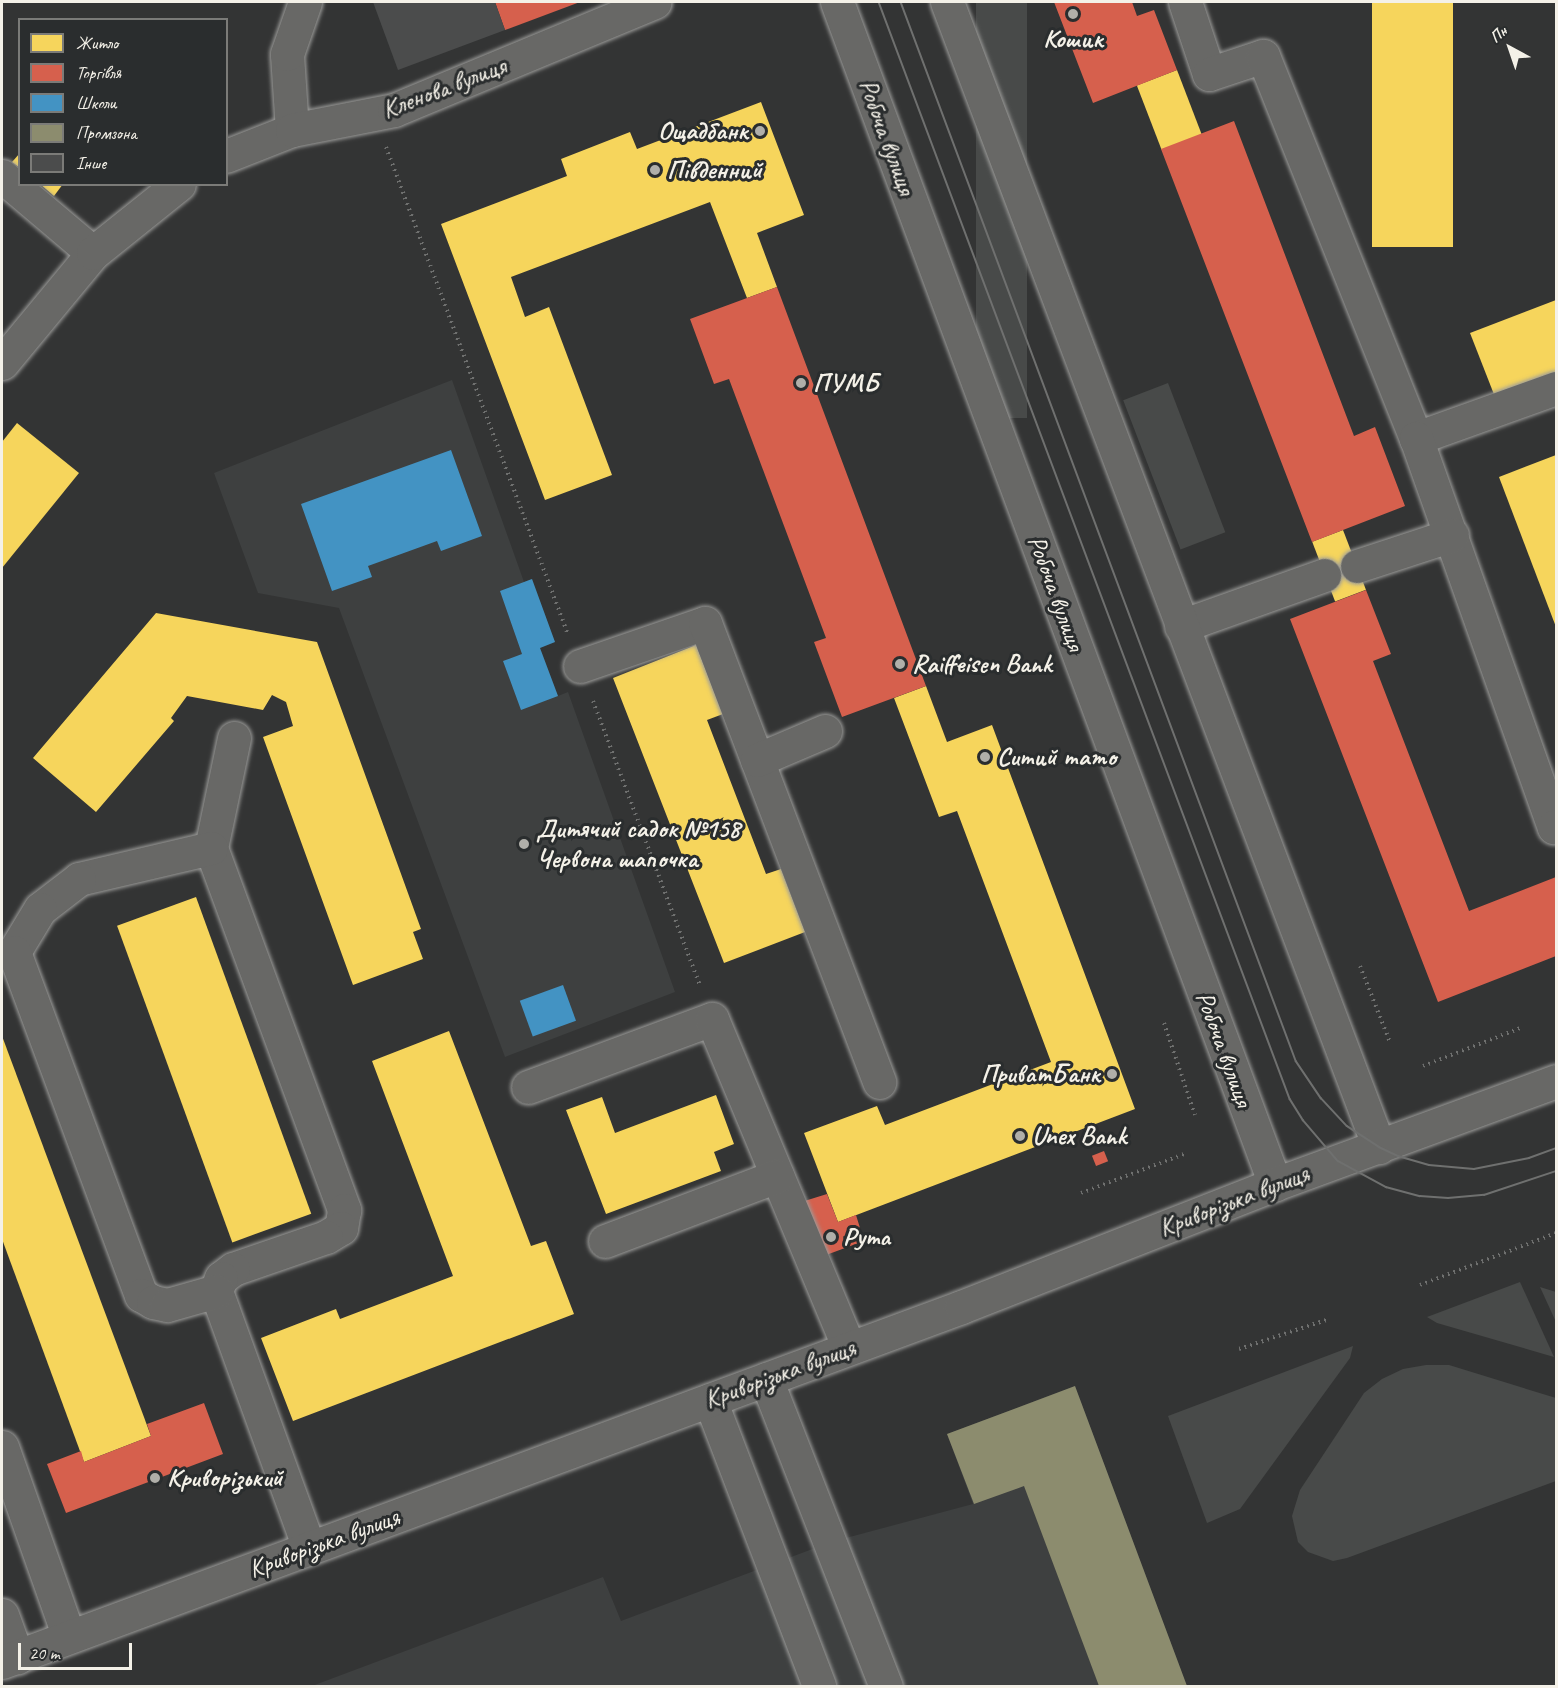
<!DOCTYPE html>
<html>
<head>
<meta charset="utf-8">
<style>
	body { margin:0 }
	#map { position:relative; width:1558px; height:1688px; overflow:hidden; background:#333434; font-family:Caveat,sans-serif }
	div>[style] { position:absolute }
	.built>* { inset:0; background:#3e4040 }
	.green>* { inset:0; background:#484a49; transform-origin:0 0 }
	.homes>* { inset:0; background:#f6d55c; transform-origin:0 0 }
	.shops>* { inset:0; background:#d6604d; transform-origin:0 0 }
	.schools>* { inset:0; background:#4393c3; transform-origin:0 0 }
	.industry>* { inset:0; background:#8c8c6e }
	.building>* { inset:0; background:#4b4c4c }
	.path>* { height:4px; margin-top:-2px; transform-origin:0; background:repeating-linear-gradient(90deg,#6f706f 0 1.5px,transparent 0 6px) }
	.roads { filter:drop-shadow(0 0 2px #9b9b99) drop-shadow(0 0 2px #9b9b99) }
	.minor>* { height:33px; margin:-16.5px; padding:0 16.5px; transform-origin:16.5px; border-radius:16.5px; background:#686866 }
	.major>* { height:33px; margin:-16.5px; padding:0 16.5px; transform-origin:16.5px; border-radius:16.5px; background:#686866 }
	.tram>* { height:1.5px; margin:-0.75px; padding:0 0.75px; transform-origin:0.75px; border-radius:0.75px; background:#6f706f }
	.dots>* { width:16px; height:16px; translate:-50% -50%; box-sizing:border-box; border:3px solid #2a2d2e; border-radius:50% }
	span { translate:-50% -50%; white-space:nowrap; text-align:center; line-height:1.15; -webkit-text-stroke:6px #2a2d2e; paint-order:stroke }
	.poi-label { font-size:26px; color:#f4f1e8; font-weight:700 }
	.right { translate:-100% -50%; text-align:right }
	.left { translate:0 -50%; text-align:left }
	.street-label { font-size:26px; color:#f4f1e8 }
	.frame { position:absolute; inset:0; border:3px solid #f4f1e8; pointer-events:none }
	.legend { position:absolute; left:18px; top:18px; width:210px; height:168px; box-sizing:border-box; background:#2a2d2e; border:2px solid #7b7b78; margin:0; padding:8px 10px; list-style:none; font-size:18px; color:#f4f1e8 }
	.legend li { display:flex; align-items:center; gap:12px; height:30px }
	.legend b { width:30px; border:2px solid #7b7b78 }
	.north { position:absolute; left:1480px; top:18px; width:60px; height:60px; -webkit-text-stroke:4px #2a2d2e; paint-order:stroke; rotate:320deg; font-size:16px; font-weight:700; line-height:24px; text-align:center; color:#f4f1e8 }
	.north::after { content:''; display:block; margin:auto; width:21px; height:27px; background:#f4f1e8; clip-path:polygon(50% 0,100% 100%,50% 72%,0 100%) }
	.scale { position:absolute; left:18px; top:1643px; width:114px; height:27px; box-sizing:border-box; border:3px solid #f4f1e8; border-top:0; padding-left:8px; font-size:18px; line-height:21px; white-space:nowrap; color:#f4f1e8; -webkit-text-stroke:4px #2a2d2e; paint-order:stroke }
</style>
</head>
<body>
<div id="map">
	<div class="built">
		<i style="clip-path:polygon(452px 380px,524px 582px,532px 579px,555px 642px,540px 648px,558px 696px,568px 692px,675px 992px,505px 1057px,339px 608px,258px 593px,214px 473px)"></i>
		<i style="clip-path:polygon(1075px 1386px,1187px 1686px,312px 1686px,603px 1577px,621px 1621px,831px 1542px,973px 1504px,947px 1434px)"></i>
	</div>
	<div class="green">
		<i style="left:976px;top:2px;width:51px;height:416px"></i>
		<i style="left:1168px;top:383px;width:160px;height:48px;rotate:69deg"></i>
		<i style="clip-path:polygon(1520px 1282px,1554px 1357px,1437px 1323px,1427px 1317px)"></i>
		<i style="clip-path:polygon(1540px 1287px,1556px 1292px,1556px 1322px)"></i>
		<i style="clip-path:polygon(1353px 1346px,1350px 1358px,1240px 1509px,1207px 1523px,1168px 1416px)"></i>
		<i style="clip-path:polygon(1426px 1365px,1449px 1365px,1556px 1398px,1556px 1481px,1347px 1558px,1333px 1561px,1308px 1552px,1298px 1542px,1292px 1516px,1300px 1490px,1364px 1393px,1382px 1379px,1403px 1369px)"></i>
	</div>
	<div class="homes">
		<i style="left:1372px;top:2px;width:81px;height:245px"></i>
		<i style="left:1177px;top:70px;width:69px;height:43px;rotate:69deg"></i>
		<i style="clip-path:polygon(761px 102px,804px 215px,757px 233px,777px 287px,747px 298px,710px 202px,511px 277px,525px 317px,549px 307px,612px 475px,545px 500px,441px 224px,567px 176px,561px 159px,630px 132px,637px 149px)"></i>
		<i style="clip-path:polygon(20px 153px,20px 168px,12px 162px)"></i>
		<i style="clip-path:polygon(40px 184px,63px 184px,54px 196px)"></i>
		<i style="clip-path:polygon(1556px 300px,1556px 373px,1495px 397px,1470px 333px)"></i>
		<i style="clip-path:polygon(17px 423px,79px 473px,2px 568px,2px 442px)"></i>
		<i style="clip-path:polygon(1556px 455px,1556px 627px,1499px 477px)"></i>
		<i style="left:1343px;top:530px;width:64px;height:33px;rotate:69deg"></i>
		<i style="clip-path:polygon(156px 613px,317px 642px,421px 929px,413px 932px,423px 959px,353px 985px,263px 737px,293px 726px,286px 702px,272px 695px,263px 710px,187px 696px,171px 718px,174px 721px,96px 812px,33px 758px)"></i>
		<i style="clip-path:polygon(696px 645px,723px 714px,707px 720px,766px 874px,781px 869px,805px 932px,724px 963px,613px 678px)"></i>
		<i style="clip-path:polygon(926px 686px,947px 742px,992px 725px,1135px 1109px,838px 1222px,804px 1133px,877px 1106px,885px 1125px,1051px 1062px,957px 811px,939px 817px,894px 698px)"></i>
		<i style="left:196px;top:897px;width:337px;height:84px;rotate:70deg"></i>
		<i style="clip-path:polygon(449px 1031px,531px 1246px,546px 1241px,574px 1314px,293px 1421px,261px 1338px,336px 1309px,340px 1319px,453px 1276px,372px 1061px)"></i>
		<i style="clip-path:polygon(2px 1036px,151px 1436px,84px 1462px,2px 1239px)"></i>
		<i style="clip-path:polygon(716px 1095px,734px 1144px,714px 1152px,721px 1171px,606px 1214px,566px 1110px,602px 1097px,615px 1133px)"></i>
	</div>
	<div class="shops">
		<i style="clip-path:polygon(495px 2px,580px 2px,505px 30px)"></i>
		<i style="clip-path:polygon(1054px 2px,1132px 2px,1137px 16px,1154px 10px,1177px 70px,1093px 103px)"></i>
		<i style="clip-path:polygon(1234px 121px,1354px 436px,1375px 427px,1405px 506px,1312px 542px,1161px 149px)"></i>
		<i style="clip-path:polygon(777px 287px,926px 686px,842px 717px,814px 642px,826px 638px,729px 379px,714px 384px,690px 319px)"></i>
		<i style="clip-path:polygon(1366px 590px,1391px 654px,1373px 661px,1469px 911px,1556px 877px,1556px 956px,1438px 1002px,1290px 619px)"></i>
		<i style="left:1104px;top:1151px;width:11px;height:13px;rotate:68deg"></i>
		<i style="clip-path:polygon(827px 1194px,838px 1222px,856px 1215px,864px 1241px,818px 1258px,798px 1203px)"></i>
		<i style="clip-path:polygon(204px 1403px,223px 1454px,66px 1513px,47px 1464px,81px 1451px,84px 1462px,151px 1436px,147px 1424px)"></i>
	</div>
	<div class="schools">
		<i style="clip-path:polygon(451px 450px,482px 536px,441px 551px,437px 541px,368px 566px,372px 577px,332px 591px,301px 504px)"></i>
		<i style="clip-path:polygon(532px 579px,555px 642px,540px 648px,558px 696px,521px 710px,503px 661px,522px 654px,500px 591px)"></i>
		<i style="left:563px;top:985px;width:38px;height:46px;rotate:70deg"></i>
	</div>
	<div class="industry">
		<i style="clip-path:polygon(1075px 1386px,1187px 1686px,1099px 1686px,1024px 1486px,974px 1504px,947px 1434px)"></i>
	</div>
	<div class="building">
		<i style="clip-path:polygon(373px 2px,495px 2px,505px 30px,398px 70px)"></i>
	</div>
	<div class="path">
		<i style="left:386px;top:147px;width:518px;rotate:69.53deg"></i>
		<i style="left:593px;top:701px;width:304px;rotate:69.4deg"></i>
		<i style="left:1360px;top:966px;width:82px;rotate:68.5deg"></i>
		<i style="left:1164px;top:1023px;width:97px;rotate:71.4deg"></i>
		<i style="left:1423px;top:1066px;width:107px;rotate:-21.3deg"></i>
		<i style="left:1081px;top:1193px;width:110px;rotate:-20.7deg"></i>
		<i style="left:1420px;top:1285px;width:146px;rotate:-20.9deg"></i>
		<i style="left:1239px;top:1349px;width:95px;rotate:-18.4deg"></i>
	</div>
	<div class="roads">
		<div class="minor">
			<i style="left:1185px;top:2px;width:76px;rotate:71.6deg"></i>
			<i style="left:1209px;top:74px;width:57px;rotate:-18.4deg"></i>
			<i style="left:1263px;top:56px;width:412px;rotate:68.2deg"></i>
			<i style="left:292px;top:130px;width:76px;rotate:-93.8deg"></i>
			<i style="left:287px;top:54px;width:55px;rotate:-70.9deg"></i>
			<i style="left:226px;top:156px;width:71px;rotate:-21.5deg"></i>
			<i style="left:292px;top:130px;width:104px;rotate:-11.1deg"></i>
			<i style="left:394px;top:110px;width:282px;rotate:-22.5deg"></i>
			<i style="left:2px;top:176px;width:119px;rotate:40.2deg"></i>
			<i style="left:2px;top:363px;width:143px;rotate:-50.4deg"></i>
			<i style="left:93px;top:253px;width:110px;rotate:-38.7deg"></i>
			<i style="left:1556px;top:388px;width:149px;rotate:160.3deg"></i>
			<i style="left:1416px;top:438px;width:413px;rotate:70.5deg"></i>
			<i style="left:1554px;top:827px;width:2px;rotate:-27deg"></i>
			<i style="left:1357px;top:566px;width:100px;rotate:-18.1deg"></i>
			<i style="left:1181px;top:626px;width:152px;rotate:-19.6deg"></i>
			<i style="left:580px;top:666px;width:132px;rotate:-19deg"></i>
			<i style="left:705px;top:623px;width:491px;rotate:69.2deg"></i>
			<i style="left:234px;top:738px;width:112px;rotate:101.8deg"></i>
			<i style="left:211px;top:848px;width:386px;rotate:69.8deg"></i>
			<i style="left:344px;top:1210px;width:18px;rotate:99deg"></i>
			<i style="left:341px;top:1228px;width:17px;rotate:149deg"></i>
			<i style="left:326px;top:1237px;width:98px;rotate:161deg"></i>
			<i style="left:233px;top:1269px;width:15px;rotate:143deg"></i>
			<i style="left:221px;top:1278px;width:14px;rotate:111deg"></i>
			<i style="left:216px;top:1291px;width:273px;rotate:70.1deg"></i>
			<i style="left:757px;top:760px;width:74px;rotate:-23.1deg"></i>
			<i style="left:211px;top:848px;width:136px;rotate:166.8deg"></i>
			<i style="left:79px;top:879px;width:49px;rotate:142.4deg"></i>
			<i style="left:40px;top:909px;width:50px;rotate:121.2deg"></i>
			<i style="left:14px;top:952px;width:366px;rotate:69.7deg"></i>
			<i style="left:141px;top:1295px;width:14px;rotate:30deg"></i>
			<i style="left:153px;top:1302px;width:14px;rotate:12deg"></i>
			<i style="left:167px;top:1305px;width:51px;rotate:-15.9deg"></i>
			<i style="left:528px;top:1087px;width:196px;rotate:-20.3deg"></i>
			<i style="left:712px;top:1019px;width:356px;rotate:67.4deg"></i>
			<i style="left:605px;top:1241px;width:184px;rotate:-20.7deg"></i>
			<i style="left:766px;top:1379px;width:330px;rotate:68.7deg"></i>
			<i style="left:710px;top:1400px;width:306px;rotate:69.1deg"></i>
			<i style="left:2px;top:1447px;width:201px;rotate:70.6deg"></i>
			<i style="left:2px;top:1615px;width:45px;rotate:70.3deg"></i>
		</div>
		<div class="major">
			<i style="left:837px;top:2px;width:1261px;rotate:69.67deg"></i>
			<i style="left:947px;top:2px;width:1224px;rotate:69.33deg"></i>
			<i style="left:2px;top:1662px;width:1023px;rotate:-20.31deg"></i>
			<i style="left:961px;top:1307px;width:337px;rotate:-21.4deg"></i>
			<i style="left:1275px;top:1184px;width:299px;rotate:-20.1deg"></i>
		</div>
	</div>
	<div class="tram">
		<i style="left:879px;top:2px;width:1171px;rotate:69.46deg"></i>
		<i style="left:1290px;top:1099px;width:25px;rotate:58deg"></i>
		<i style="left:1303px;top:1120px;width:54px;rotate:49.5deg"></i>
		<i style="left:1338px;top:1161px;width:55px;rotate:28.4deg"></i>
		<i style="left:1386px;top:1187px;width:35px;rotate:15deg"></i>
		<i style="left:1420px;top:1196px;width:28px;rotate:4deg"></i>
		<i style="left:1448px;top:1198px;width:36px;rotate:-5deg"></i>
		<i style="left:1484px;top:1195px;width:76px;rotate:-18.4deg"></i>
		<i style="left:901px;top:2px;width:1130px;rotate:69.54deg"></i>
		<i style="left:1296px;top:1061px;width:45px;rotate:56deg"></i>
		<i style="left:1321px;top:1098px;width:38px;rotate:47deg"></i>
		<i style="left:1347px;top:1126px;width:38px;rotate:33deg"></i>
		<i style="left:1379px;top:1147px;width:21px;rotate:25deg"></i>
		<i style="left:1398px;top:1156px;width:32px;rotate:16deg"></i>
		<i style="left:1429px;top:1165px;width:45px;rotate:5.1deg"></i>
		<i style="left:1474px;top:1169px;width:56px;rotate:-11.3deg"></i>
		<i style="left:1529px;top:1158px;width:29px;rotate:-20deg"></i>
	</div>
	<div class="dots">
		<i style="left:1073px;top:14px;background:#b0afa9"></i>
		<i style="left:760px;top:131px;background:#b0afa9"></i>
		<i style="left:655px;top:170px;background:#b0afa9"></i>
		<i style="left:801px;top:383px;background:#b0afa9"></i>
		<i style="left:900px;top:664px;background:#b0afa9"></i>
		<i style="left:985px;top:757px;background:#b0afa9"></i>
		<i style="left:524px;top:844px;background:#b0afa9"></i>
		<i style="left:1112px;top:1074px;background:#b0afa9"></i>
		<i style="left:1020px;top:1136px;background:#b0afa9"></i>
		<i style="left:831px;top:1237px;background:#b0afa9"></i>
		<i style="left:155px;top:1478px;background:#b0afa9"></i>
	</div>
	<div class="poi-label">
		<span style="left:1073px;top:39px">Кошик</span>
		<span class="right" style="left:748px;top:131px">Ощадбанк</span>
		<span class="left" style="left:667px;top:170px">Південний</span>
		<span class="left" style="left:813px;top:383px">ПУМБ</span>
		<span class="left" style="left:912px;top:664px">Raiffeisen Bank</span>
		<span class="left" style="left:997px;top:757px">Ситий тато</span>
		<span class="left" style="left:536px;top:844px">Дитячий садок №158<br>Червона шапочка</span>
		<span class="right" style="left:1100px;top:1074px">ПриватБанк</span>
		<span class="left" style="left:1032px;top:1136px">Unex Bank</span>
		<span class="left" style="left:843px;top:1237px">Рута</span>
		<span class="left" style="left:167px;top:1478px">Криворізький</span>
	</div>
	<div class="street-label">
		<span style="left:444px;top:88px;rotate:-21deg">Кленова вулиця</span>
		<span style="left:887px;top:137px;rotate:70deg">Робоча вулиця</span>
		<span style="left:1056px;top:593px;rotate:70deg">Робоча вулиця</span>
		<span style="left:1224px;top:1049px;rotate:70deg">Робоча вулиця</span>
		<span style="left:1234px;top:1201px;rotate:-21deg">Криворізька вулиця</span>
		<span style="left:780px;top:1374px;rotate:-20deg">Криворізька вулиця</span>
		<span style="left:324px;top:1543px;rotate:-20deg">Криворізька вулиця</span>
	</div>
	<div class="frame"></div>
	<ul class="legend">
	<li><b style="height:16px;background:#f6d55c"></b>Житло</li>
	<li><b style="height:16px;background:#d6604d"></b>Торгівля</li>
	<li><b style="height:16px;background:#4393c3"></b>Школи</li>
	<li><b style="height:16px;background:#8c8c6e"></b>Промзона</li>
	<li><b style="height:16px;background:#4b4c4c"></b>Інше</li>
	</ul>
	<div class="north">Пн</div>
	<div class="scale">20 m</div>
</div>
</body>
</html>
